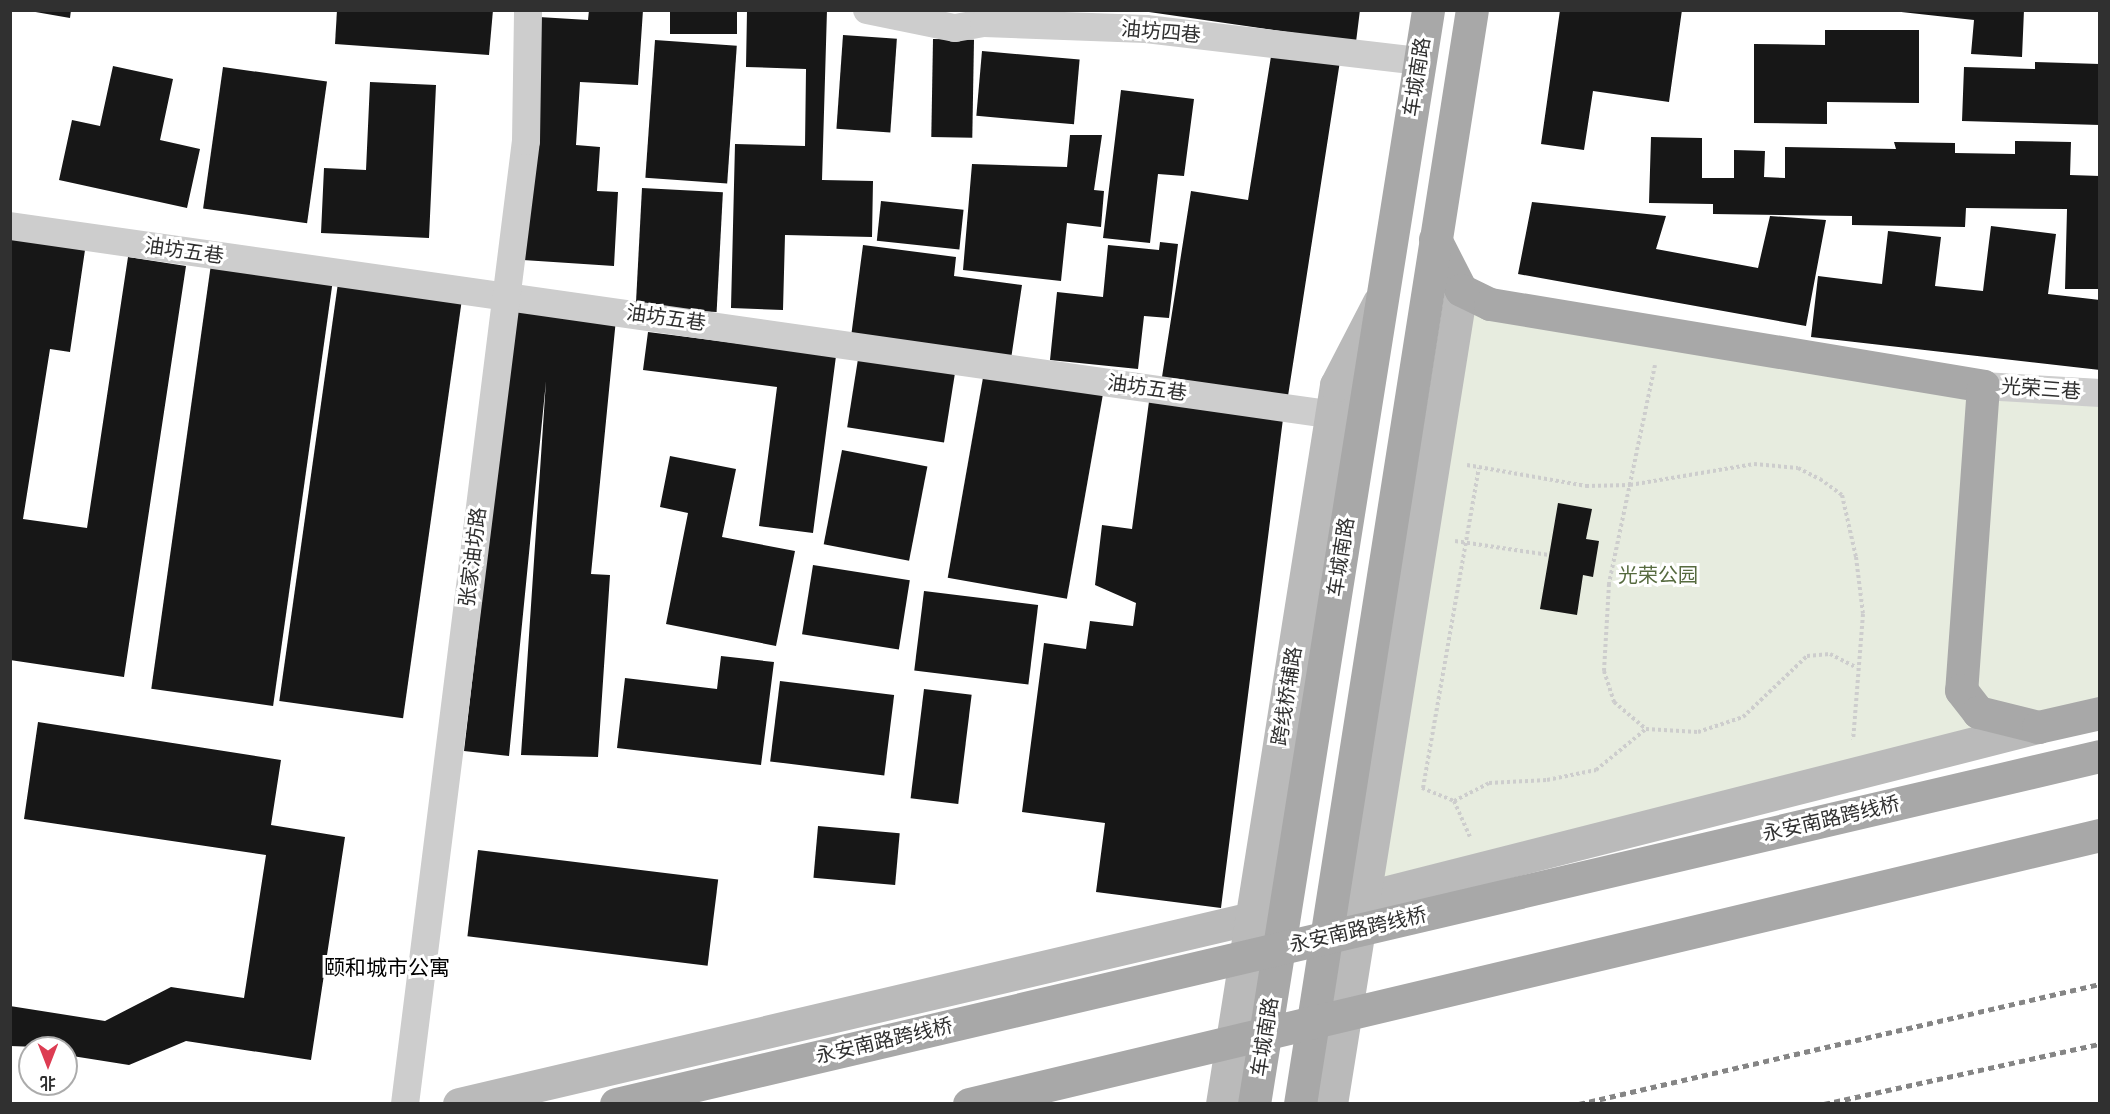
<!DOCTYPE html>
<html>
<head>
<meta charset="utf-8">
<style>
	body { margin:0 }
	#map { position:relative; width:2110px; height:1114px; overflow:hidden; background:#fff; font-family:Cabin,"Noto Sans SC",sans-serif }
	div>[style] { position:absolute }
	.green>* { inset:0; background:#e7ecdf }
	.building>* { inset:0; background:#171717; transform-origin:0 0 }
	.path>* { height:4px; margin-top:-2px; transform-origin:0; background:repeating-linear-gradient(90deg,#cdcdcd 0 3px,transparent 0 6px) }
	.street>* { height:28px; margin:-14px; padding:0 14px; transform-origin:14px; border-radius:14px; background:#cdcdcd }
	.secondary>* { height:33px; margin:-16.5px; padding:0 16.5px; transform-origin:16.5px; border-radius:16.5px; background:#bababa }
	.primary>* { height:33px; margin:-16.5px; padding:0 16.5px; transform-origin:16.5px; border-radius:16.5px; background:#a8a8a8 }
	.rail>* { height:4.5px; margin-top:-2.25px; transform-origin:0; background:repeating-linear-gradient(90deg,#858585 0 6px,transparent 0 10.5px) }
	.primary-bridge>* { height:33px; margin:-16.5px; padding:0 16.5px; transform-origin:16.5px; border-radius:16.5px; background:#a8a8a8 }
	span { translate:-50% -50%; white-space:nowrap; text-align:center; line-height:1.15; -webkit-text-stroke:6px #fff; paint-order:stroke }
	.street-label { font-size:20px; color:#303030 }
	.park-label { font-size:20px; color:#566a3f }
	.neighbourhood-label { font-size:21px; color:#000 }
	.frame { position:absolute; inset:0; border:12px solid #303030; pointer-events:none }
	.north { position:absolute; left:18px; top:1036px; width:60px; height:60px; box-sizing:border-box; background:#fff; border:2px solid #acacac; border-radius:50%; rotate:180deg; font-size:16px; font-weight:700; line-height:24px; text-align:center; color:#303030 }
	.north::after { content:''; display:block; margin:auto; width:21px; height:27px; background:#dd3c52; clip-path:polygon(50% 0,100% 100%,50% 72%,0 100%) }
</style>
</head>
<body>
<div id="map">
	<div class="green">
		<i style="clip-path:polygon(1461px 290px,2099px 393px,2099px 713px,1364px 898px)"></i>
	</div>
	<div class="building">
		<i style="clip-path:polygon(24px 10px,71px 10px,70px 18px)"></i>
		<i style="clip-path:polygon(337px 10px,493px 10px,489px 55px,335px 44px)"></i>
		<i style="clip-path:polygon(589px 10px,643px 10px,638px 85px,580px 82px,576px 145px,600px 147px,597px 191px,618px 192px,614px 266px,523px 260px,539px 17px,588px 20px)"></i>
		<i style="left:670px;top:10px;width:67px;height:24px"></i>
		<i style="clip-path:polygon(747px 10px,827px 10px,822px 180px,873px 181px,872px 237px,785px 235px,783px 310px,731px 308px,735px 144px,805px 146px,806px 69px,746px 67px)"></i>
		<i style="clip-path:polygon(1135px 10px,1360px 10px,1356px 42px)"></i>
		<i style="clip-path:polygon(1560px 10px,1682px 10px,1669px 102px,1593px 91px,1584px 150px,1541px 144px)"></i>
		<i style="clip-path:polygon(1883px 10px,2024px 10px,2022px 57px,1971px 54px,1974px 20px)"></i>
		<i style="clip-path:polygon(1825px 30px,1919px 30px,1919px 103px,1827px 102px,1827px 124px,1754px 123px,1754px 44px,1825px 45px)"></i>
		<i style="left:843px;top:35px;width:54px;height:94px;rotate:4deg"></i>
		<i style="left:933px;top:39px;width:41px;height:98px;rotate:1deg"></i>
		<i style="left:655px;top:40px;width:82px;height:138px;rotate:4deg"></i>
		<i style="clip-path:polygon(1272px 50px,1340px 61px,1288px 396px,1162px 377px,1191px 191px,1248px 200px)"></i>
		<i style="left:982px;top:51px;width:98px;height:65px;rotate:5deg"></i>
		<i style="clip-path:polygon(2035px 62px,2100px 64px,2100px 125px,1962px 121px,1964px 67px,2035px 69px)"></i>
		<i style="clip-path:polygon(113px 66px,173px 79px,160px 140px,200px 149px,187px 208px,59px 180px,72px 120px,100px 126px)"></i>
		<i style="left:223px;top:67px;width:105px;height:143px;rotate:8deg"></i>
		<i style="clip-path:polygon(370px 82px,436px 85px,429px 238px,321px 233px,324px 168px,366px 170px)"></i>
		<i style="clip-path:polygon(1121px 90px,1194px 99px,1184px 176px,1158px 174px,1150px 243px,1103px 238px)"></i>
		<i style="clip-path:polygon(1070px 135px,1102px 135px,1094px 190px,1104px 191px,1101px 227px,1067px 223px,1061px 281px,963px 270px,972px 164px,1067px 167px)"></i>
		<i style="clip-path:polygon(1651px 137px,1702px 138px,1702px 178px,1734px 178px,1734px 150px,1765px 151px,1764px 177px,1785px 178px,1785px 147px,1896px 149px,1894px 142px,1955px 143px,1955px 153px,2015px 154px,2015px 141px,2071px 142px,2070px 175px,2100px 176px,2100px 289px,2065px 289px,2067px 209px,1966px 208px,1965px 227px,1852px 225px,1852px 216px,1713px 214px,1713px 204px,1649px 203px)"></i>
		<i style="left:642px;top:188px;width:81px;height:120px;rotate:3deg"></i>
		<i style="left:881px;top:201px;width:83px;height:40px;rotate:6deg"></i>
		<i style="clip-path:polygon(1532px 202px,1666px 216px,1656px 249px,1758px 268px,1770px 216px,1826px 220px,1806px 326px,1518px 274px)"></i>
		<i style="clip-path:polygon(1991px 226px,2056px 234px,2048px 294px,2100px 300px,2100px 370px,1811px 337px,1818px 276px,1882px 284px,1888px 231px,1941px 237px,1935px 286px,1983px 291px)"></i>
		<i style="clip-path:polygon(10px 239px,85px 250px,70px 352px,50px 349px,23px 519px,87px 528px,128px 257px,186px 266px,124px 677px,10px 660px)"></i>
		<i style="clip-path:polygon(1160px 242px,1178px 244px,1169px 318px,1144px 316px,1138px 369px,1050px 360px,1057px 292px,1103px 297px,1108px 245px,1159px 250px)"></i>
		<i style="clip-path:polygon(863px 245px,956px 257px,954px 276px,1022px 285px,1011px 359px,851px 337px)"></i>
		<i style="left:211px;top:264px;width:123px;height:429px;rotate:8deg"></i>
		<i style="left:338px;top:283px;width:125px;height:422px;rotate:8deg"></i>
		<i style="clip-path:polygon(516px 306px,616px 319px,591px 574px,610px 575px,598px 757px,521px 755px,546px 381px,509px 756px,464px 751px)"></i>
		<i style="clip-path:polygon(648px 332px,836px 356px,813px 533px,759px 526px,777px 387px,643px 370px)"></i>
		<i style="left:858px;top:359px;width:98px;height:69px;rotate:9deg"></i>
		<i style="left:984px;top:372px;width:121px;height:209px;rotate:10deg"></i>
		<i style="clip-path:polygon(1150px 394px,1284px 411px,1221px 908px,1096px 892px,1105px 823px,1022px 812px,1044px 643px,1086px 649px,1090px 621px,1133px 626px,1136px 603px,1095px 585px,1102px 525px,1132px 529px)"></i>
		<i style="left:842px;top:450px;width:87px;height:96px;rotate:11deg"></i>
		<i style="clip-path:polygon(670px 456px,736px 469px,722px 537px,795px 551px,776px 646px,666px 624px,688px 513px,660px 507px)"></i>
		<i style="clip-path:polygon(1558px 503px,1592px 509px,1586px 539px,1599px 541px,1593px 577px,1583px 575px,1577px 615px,1540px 609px)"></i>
		<i style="left:813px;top:565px;width:98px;height:70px;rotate:9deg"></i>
		<i style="left:924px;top:591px;width:115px;height:80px;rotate:7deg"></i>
		<i style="clip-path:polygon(721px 656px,774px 662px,761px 765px,617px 748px,625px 678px,717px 689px)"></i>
		<i style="left:780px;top:681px;width:115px;height:81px;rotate:7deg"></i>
		<i style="left:924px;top:689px;width:48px;height:110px;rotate:7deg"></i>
		<i style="clip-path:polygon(38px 722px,281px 760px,271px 825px,345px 837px,311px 1060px,186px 1041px,129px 1065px,66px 1055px,66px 1048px,10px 1046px,10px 1006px,105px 1021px,171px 987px,244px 998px,266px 855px,24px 819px)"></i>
		<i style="left:818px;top:826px;width:82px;height:52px;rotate:5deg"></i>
		<i style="left:478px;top:850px;width:242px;height:87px;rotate:7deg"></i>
	</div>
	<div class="path">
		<i style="left:1655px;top:365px;width:224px;rotate:101.9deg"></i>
		<i style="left:1609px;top:584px;width:87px;rotate:93.3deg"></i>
		<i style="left:1604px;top:671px;width:33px;rotate:72deg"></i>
		<i style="left:1614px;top:702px;width:42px;rotate:40.2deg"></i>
		<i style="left:1646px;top:729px;width:52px;rotate:3.3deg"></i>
		<i style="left:1698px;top:732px;width:47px;rotate:-18.4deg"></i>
		<i style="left:1743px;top:717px;width:88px;rotate:-43.6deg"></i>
		<i style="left:1807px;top:656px;width:23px;rotate:-5deg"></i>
		<i style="left:1830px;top:654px;width:30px;rotate:27deg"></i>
		<i style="left:1467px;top:465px;width:121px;rotate:10deg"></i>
		<i style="left:1586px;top:486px;width:44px;rotate:-1.3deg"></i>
		<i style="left:1630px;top:485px;width:126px;rotate:-9.6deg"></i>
		<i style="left:1754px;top:464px;width:44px;rotate:5.2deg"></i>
		<i style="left:1798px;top:468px;width:25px;rotate:27deg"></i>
		<i style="left:1820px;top:479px;width:27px;rotate:36deg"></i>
		<i style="left:1842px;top:495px;width:64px;rotate:77.3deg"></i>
		<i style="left:1856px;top:557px;width:57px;rotate:83deg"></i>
		<i style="left:1863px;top:614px;width:126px;rotate:94.5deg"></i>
		<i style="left:1455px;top:541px;width:95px;rotate:8.5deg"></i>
		<i style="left:1422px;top:788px;width:35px;rotate:22deg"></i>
		<i style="left:1454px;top:801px;width:39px;rotate:66deg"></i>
		<i style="left:1423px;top:788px;width:325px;rotate:-80.1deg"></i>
		<i style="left:1454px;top:801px;width:39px;rotate:-27deg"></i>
		<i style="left:1489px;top:783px;width:58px;rotate:-3deg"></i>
		<i style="left:1547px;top:780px;width:50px;rotate:-11.5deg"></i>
		<i style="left:1596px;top:770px;width:65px;rotate:-39.4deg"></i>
	</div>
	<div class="street">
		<i style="left:867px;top:10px;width:90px;rotate:11.6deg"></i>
		<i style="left:955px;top:28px;width:29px;rotate:-10deg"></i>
		<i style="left:984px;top:23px;width:162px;rotate:2.1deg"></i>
		<i style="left:1146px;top:29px;width:276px;rotate:6.7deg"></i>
		<i style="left:10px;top:226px;width:1323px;rotate:8.12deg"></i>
		<i style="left:1983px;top:386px;width:117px;rotate:3.4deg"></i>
		<i style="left:405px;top:1104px;width:971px;rotate:-82.84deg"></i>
		<i style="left:526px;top:141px;width:131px;rotate:-89.1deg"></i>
	</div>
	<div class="secondary">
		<i style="left:1364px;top:898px;width:695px;rotate:-14.24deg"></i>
		<i style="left:459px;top:1104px;width:815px;rotate:-13.2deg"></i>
		<i style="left:1222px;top:1104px;width:728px;rotate:-80.99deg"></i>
		<i style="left:1336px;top:385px;width:93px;rotate:-62.6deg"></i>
		<i style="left:1331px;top:1104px;width:824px;rotate:-80.93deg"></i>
	</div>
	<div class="primary">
		<i style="left:1435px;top:239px;width:57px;rotate:63deg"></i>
		<i style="left:1461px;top:290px;width:32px;rotate:26deg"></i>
		<i style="left:1490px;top:304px;width:500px;rotate:9.4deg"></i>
		<i style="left:1983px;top:386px;width:305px;rotate:94.1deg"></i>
		<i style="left:1961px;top:690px;width:28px;rotate:52deg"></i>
		<i style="left:1978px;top:712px;width:62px;rotate:14deg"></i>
		<i style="left:2038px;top:727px;width:64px;rotate:-12.7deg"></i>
		<i style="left:1254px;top:1104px;width:1108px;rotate:-80.96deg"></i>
		<i style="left:1300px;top:1104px;width:1107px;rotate:-81.07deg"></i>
	</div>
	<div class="rail">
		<i style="left:1579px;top:1104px;width:535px;rotate:-12.97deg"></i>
		<i style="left:1824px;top:1104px;width:282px;rotate:-12.3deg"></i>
	</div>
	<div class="primary-bridge">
		<i style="left:616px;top:1104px;width:1524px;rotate:-13.2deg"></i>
		<i style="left:969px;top:1104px;width:1163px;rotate:-13.38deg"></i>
	</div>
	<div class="street-label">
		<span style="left:1161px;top:32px;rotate:5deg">油坊四巷</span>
		<span style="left:1417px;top:77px;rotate:-81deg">车城南路</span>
		<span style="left:184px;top:251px;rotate:8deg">油坊五巷</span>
		<span style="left:666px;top:318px;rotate:8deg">油坊五巷</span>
		<span style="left:1147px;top:388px;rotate:8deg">油坊五巷</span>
		<span style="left:2041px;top:389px;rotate:4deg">光荣三巷</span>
		<span style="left:473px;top:557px;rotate:-83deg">张家油坊路</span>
		<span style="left:1341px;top:557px;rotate:-81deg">车城南路</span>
		<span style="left:1287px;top:696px;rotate:-81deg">跨线桥辅路</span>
		<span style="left:1831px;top:819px;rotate:-13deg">永安南路跨线桥</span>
		<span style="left:1358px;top:930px;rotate:-13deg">永安南路跨线桥</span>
		<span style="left:1265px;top:1037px;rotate:-81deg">车城南路</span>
		<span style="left:884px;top:1041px;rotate:-13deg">永安南路跨线桥</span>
	</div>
	<div class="park-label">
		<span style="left:1658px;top:575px">光荣公园</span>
	</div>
	<div class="neighbourhood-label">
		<span style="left:387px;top:968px">颐和城市公寓</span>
	</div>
	<div class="frame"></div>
	<div class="north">北</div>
</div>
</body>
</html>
